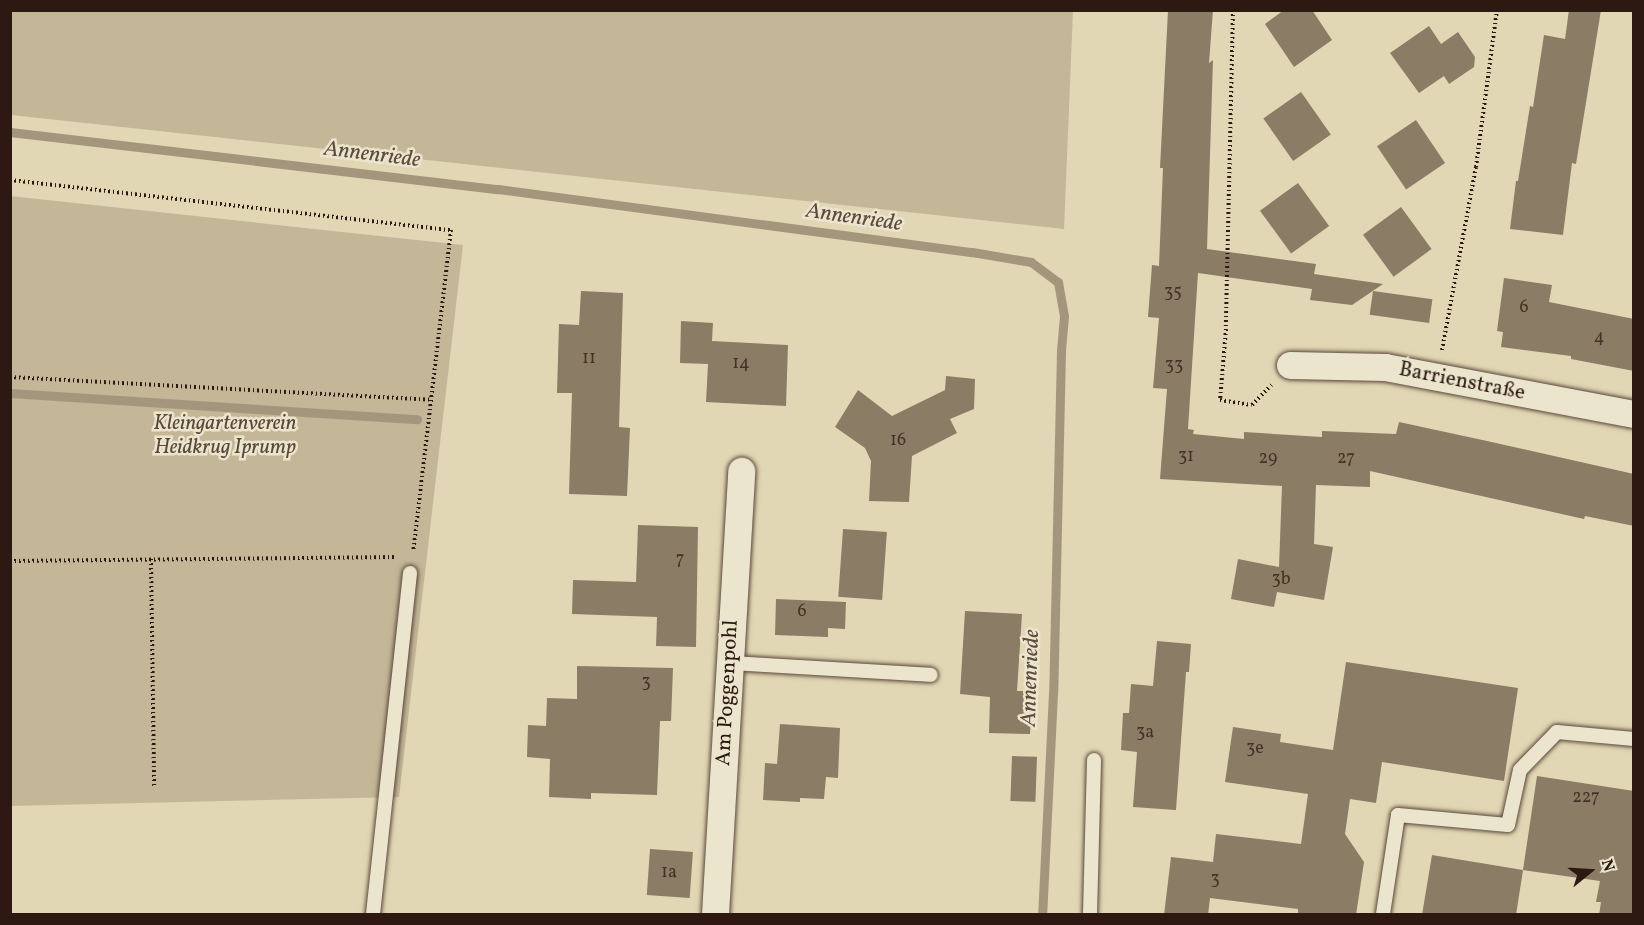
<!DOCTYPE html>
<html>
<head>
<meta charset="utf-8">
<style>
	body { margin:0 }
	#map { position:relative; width:1644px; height:925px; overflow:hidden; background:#e1d7b4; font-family:Vollkorn,serif }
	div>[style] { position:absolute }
	.green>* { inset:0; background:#c3b798 }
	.stream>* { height:9px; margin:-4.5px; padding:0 4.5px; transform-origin:4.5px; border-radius:4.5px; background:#a4967d }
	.building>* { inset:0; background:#8b7c66; transform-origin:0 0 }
	.path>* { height:4px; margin-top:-2px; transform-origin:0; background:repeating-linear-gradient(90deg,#2e1912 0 1.5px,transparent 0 4.5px) }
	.roads { filter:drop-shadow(0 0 2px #5b483a) drop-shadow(0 0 2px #5b483a) }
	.lane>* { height:14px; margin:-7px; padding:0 7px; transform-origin:7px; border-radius:7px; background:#ece5ce }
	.street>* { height:27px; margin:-13.5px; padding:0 13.5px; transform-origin:13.5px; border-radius:13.5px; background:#ece5ce }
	span { translate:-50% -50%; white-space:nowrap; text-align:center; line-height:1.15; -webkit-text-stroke:5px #ece5ce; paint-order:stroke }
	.number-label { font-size:18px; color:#453227 }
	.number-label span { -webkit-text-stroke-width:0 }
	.street-label { font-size:21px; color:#2e1912 }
	.park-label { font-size:21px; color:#5b483a; font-style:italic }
	.water-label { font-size:22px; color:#5d4b3d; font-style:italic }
	.frame { position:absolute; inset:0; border:12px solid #2e1912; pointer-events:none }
	.north { position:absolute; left:1560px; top:841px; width:60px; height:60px; -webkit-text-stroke:4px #ece5ce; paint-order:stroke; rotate:72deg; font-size:16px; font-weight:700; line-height:24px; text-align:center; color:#2e1912 }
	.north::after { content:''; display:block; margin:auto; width:21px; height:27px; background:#2e1912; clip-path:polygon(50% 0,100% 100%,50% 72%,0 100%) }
</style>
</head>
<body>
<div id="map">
	<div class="green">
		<i style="clip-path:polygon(11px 10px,1073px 11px,1064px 229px,11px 115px)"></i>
		<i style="clip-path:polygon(10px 196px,463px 245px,399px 797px,11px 806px)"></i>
	</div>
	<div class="stream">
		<i style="left:10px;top:132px;width:491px;rotate:6.7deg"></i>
		<i style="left:498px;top:189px;width:478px;rotate:7.6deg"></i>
		<i style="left:972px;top:252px;width:60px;rotate:9.6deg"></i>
		<i style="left:1031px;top:262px;width:34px;rotate:37deg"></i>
		<i style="left:1058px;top:282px;width:35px;rotate:80deg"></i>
		<i style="left:1064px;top:316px;width:35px;rotate:95deg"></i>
		<i style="left:1061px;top:351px;width:342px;rotate:91.3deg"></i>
		<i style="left:1053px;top:693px;width:221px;rotate:92.8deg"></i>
		<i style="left:10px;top:393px;width:408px;rotate:3.7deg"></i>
	</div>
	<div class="building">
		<i style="clip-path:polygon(1168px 10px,1213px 10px,1209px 63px,1213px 60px,1207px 249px,1316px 264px,1314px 274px,1383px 284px,1352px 305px,1310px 300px,1312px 289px,1198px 273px,1188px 429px,1194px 430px,1193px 434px,1244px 439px,1244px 432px,1322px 437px,1322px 431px,1396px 434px,1399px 422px,1487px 441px,1634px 474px,1634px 526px,1585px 516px,1584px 519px,1370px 471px,1370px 487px,1316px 485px,1314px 544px,1333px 547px,1324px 600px,1277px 592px,1274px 607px,1231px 599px,1238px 559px,1279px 567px,1282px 486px,1160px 479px,1167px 389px,1153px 388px,1159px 318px,1148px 317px,1152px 265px,1159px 266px,1163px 168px,1160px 168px)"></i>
		<i style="clip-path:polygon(1284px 10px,1312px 10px,1332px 40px,1294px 67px,1265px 24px)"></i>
		<i style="clip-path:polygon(1569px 10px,1601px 10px,1576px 164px,1572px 163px,1563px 235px,1510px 229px,1516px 181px,1518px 181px,1530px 106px,1533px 107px,1544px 35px,1565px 39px)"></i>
		<i style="clip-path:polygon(1429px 26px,1441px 44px,1458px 32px,1475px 57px,1474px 67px,1449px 84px,1444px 76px,1419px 93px,1390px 53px)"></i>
		<i style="left:1301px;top:92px;width:52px;height:46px;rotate:55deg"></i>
		<i style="left:1416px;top:120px;width:52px;height:47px;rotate:56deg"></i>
		<i style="left:1298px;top:183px;width:53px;height:47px;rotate:54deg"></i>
		<i style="left:1401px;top:207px;width:52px;height:47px;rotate:54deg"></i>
		<i style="clip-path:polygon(1504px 278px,1552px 285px,1549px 302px,1634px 319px,1634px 371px,1571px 359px,1571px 356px,1501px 347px,1503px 332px,1497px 331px)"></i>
		<i style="clip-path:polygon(581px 291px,623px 293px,619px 427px,630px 428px,627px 496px,569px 494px,572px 393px,557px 393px,559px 324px,579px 325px)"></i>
		<i style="left:1373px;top:291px;width:60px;height:24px;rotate:8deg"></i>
		<i style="clip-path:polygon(681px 321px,713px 323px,712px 341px,788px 345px,786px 406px,706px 402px,708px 364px,680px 363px)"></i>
		<i style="clip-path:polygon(946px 376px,975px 379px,974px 409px,950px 419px,957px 433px,912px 456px,909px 502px,869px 501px,871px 461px,865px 448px,835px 427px,858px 390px,892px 416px,945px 390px)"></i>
		<i style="clip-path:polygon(638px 525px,698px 527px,696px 647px,656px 646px,657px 617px,572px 614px,573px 580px,636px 582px)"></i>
		<i style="left:843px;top:529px;width:44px;height:68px;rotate:4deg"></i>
		<i style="clip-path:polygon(776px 599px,846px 602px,845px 629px,828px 628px,828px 637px,775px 635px)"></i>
		<i style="clip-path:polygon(965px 611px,1022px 614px,1017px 691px,1032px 691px,1030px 734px,989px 733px,990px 697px,960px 694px)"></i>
		<i style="clip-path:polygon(1157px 641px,1191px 644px,1189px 672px,1186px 672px,1176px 810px,1133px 807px,1137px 752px,1121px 750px,1123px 713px,1129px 713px,1131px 684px,1153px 686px)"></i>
		<i style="clip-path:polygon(1346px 662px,1518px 688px,1504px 781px,1382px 762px,1376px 803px,1350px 799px,1345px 834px,1364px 862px,1356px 915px,1298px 915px,1298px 909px,1210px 898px,1208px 915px,1164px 915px,1171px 857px,1213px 862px,1216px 834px,1301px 844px,1308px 794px,1225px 782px,1233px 727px,1281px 734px,1280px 742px,1333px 750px)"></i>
		<i style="clip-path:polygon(577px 666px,673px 668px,671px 721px,660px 721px,657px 795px,591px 793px,591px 799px,549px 797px,550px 759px,527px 757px,528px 725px,546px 726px,547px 698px,577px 699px)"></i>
		<i style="clip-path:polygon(780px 724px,840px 728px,838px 778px,826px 777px,824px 799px,800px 798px,800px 802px,763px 800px,765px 763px,777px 764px)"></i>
		<i style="left:1012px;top:756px;width:25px;height:45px;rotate:2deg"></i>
		<i style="clip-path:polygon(1537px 776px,1634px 791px,1634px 915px,1599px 915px,1601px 902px,1596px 902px,1600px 881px,1523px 870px)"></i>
		<i style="left:650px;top:849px;width:43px;height:46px;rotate:4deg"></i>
		<i style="clip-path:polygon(1432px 855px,1523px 870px,1516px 915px,1422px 915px)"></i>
	</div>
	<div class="path">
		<i style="left:1233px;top:10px;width:319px;rotate:91.3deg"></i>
		<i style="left:1226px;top:329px;width:71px;rotate:94.8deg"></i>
		<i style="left:1220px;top:400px;width:32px;rotate:9deg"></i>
		<i style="left:1252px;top:405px;width:28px;rotate:-46deg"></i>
		<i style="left:10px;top:180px;width:444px;rotate:6.5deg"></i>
		<i style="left:451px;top:230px;width:324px;rotate:96.7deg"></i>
		<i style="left:1442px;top:350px;width:186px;rotate:-79.5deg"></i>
		<i style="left:1476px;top:167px;width:158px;rotate:-82.4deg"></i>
		<i style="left:10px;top:377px;width:422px;rotate:3.1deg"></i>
		<i style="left:151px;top:559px;width:228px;rotate:89.2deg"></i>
		<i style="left:10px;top:561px;width:387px;rotate:-0.6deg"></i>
	</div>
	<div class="roads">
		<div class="lane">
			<i style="left:730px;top:663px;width:201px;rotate:3.4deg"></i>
			<i style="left:373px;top:914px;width:343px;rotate:-83.8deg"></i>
			<i style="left:1090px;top:914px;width:154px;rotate:-88.5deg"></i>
			<i style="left:1383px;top:914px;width:100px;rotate:-81.4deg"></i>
			<i style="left:1398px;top:815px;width:110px;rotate:5.2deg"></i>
			<i style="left:1508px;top:825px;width:56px;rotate:-77.7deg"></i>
			<i style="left:1520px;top:770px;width:53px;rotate:-45.8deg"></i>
			<i style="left:1557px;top:732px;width:77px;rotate:5.2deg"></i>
		</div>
		<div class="street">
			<i style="left:1290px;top:365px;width:95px;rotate:1.2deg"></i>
			<i style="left:1385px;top:367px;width:253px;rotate:10.7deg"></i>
			<i style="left:715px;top:914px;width:444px;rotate:-86.6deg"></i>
		</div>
	</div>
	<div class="number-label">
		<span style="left:1173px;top:293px">35</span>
		<span style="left:1524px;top:308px">6</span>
		<span style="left:1599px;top:338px">4</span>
		<span style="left:589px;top:359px">11</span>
		<span style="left:741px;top:364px">14</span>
		<span style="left:1174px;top:366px">33</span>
		<span style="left:898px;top:441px">16</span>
		<span style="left:1186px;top:457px">31</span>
		<span style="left:1268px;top:459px">29</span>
		<span style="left:1346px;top:459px">27</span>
		<span style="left:680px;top:560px">7</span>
		<span style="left:1281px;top:580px">3b</span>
		<span style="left:802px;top:612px">6</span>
		<span style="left:646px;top:683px">3</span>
		<span style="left:1145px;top:733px">3a</span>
		<span style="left:1255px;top:749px">3e</span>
		<span style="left:1586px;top:798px">227</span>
		<span style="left:669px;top:873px">1a</span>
		<span style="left:1215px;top:880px">3</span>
	</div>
	<div class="street-label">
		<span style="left:1462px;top:382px;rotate:11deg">Barrienstraße</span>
		<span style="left:728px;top:693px;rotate:-87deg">Am Poggenpohl</span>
	</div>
	<div class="park-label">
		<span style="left:225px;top:436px">Kleingartenverein<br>Heidkrug Iprump</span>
	</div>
	<div class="water-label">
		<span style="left:372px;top:155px;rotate:7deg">Annenriede</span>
		<span style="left:854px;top:218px;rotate:8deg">Annenriede</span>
		<span style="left:1031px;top:678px;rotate:-88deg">Annenriede</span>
	</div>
	<div class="frame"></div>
	<div class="north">N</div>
</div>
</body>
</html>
